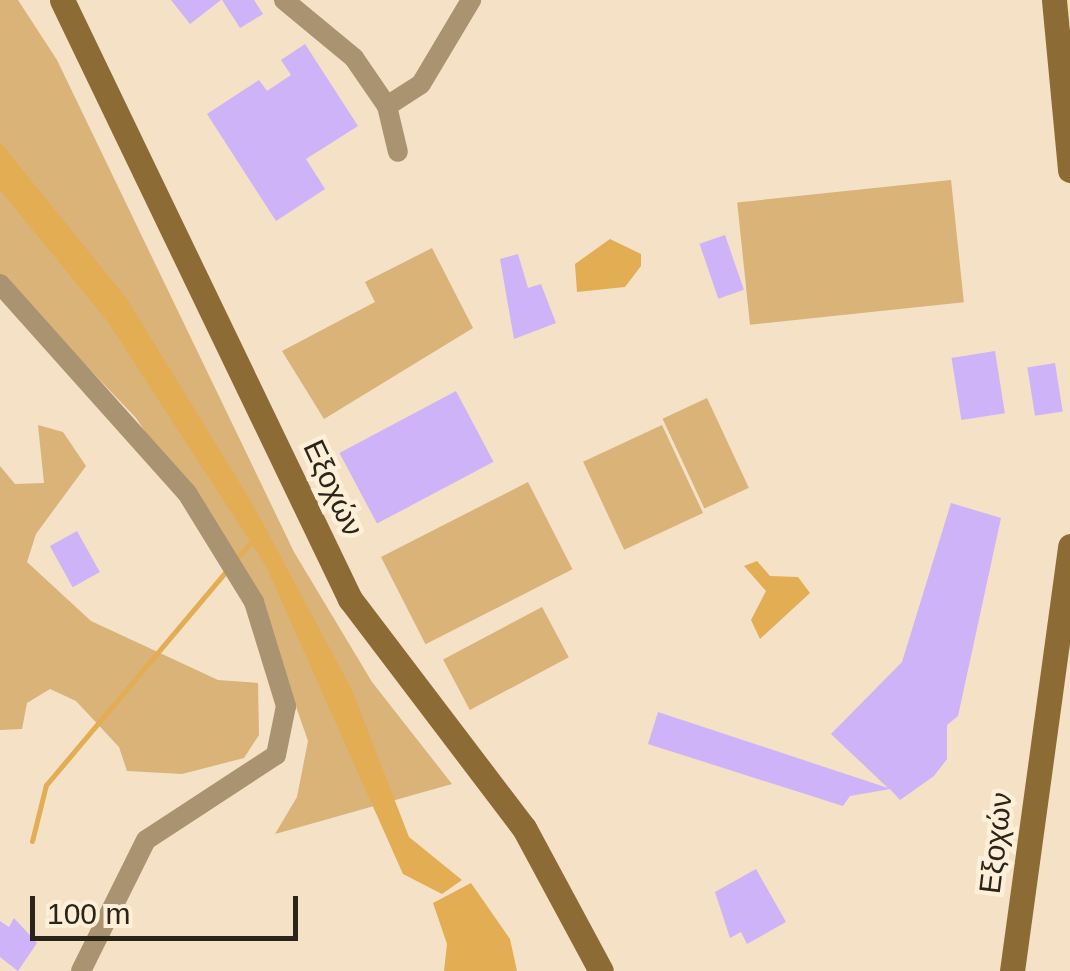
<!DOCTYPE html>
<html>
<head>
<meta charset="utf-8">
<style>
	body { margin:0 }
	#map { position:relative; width:1070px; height:971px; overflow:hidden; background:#f4e1c6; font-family:Helvetica,sans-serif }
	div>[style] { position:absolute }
	.green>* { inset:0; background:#d9b378; transform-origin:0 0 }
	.water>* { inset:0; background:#e3ad54 }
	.stream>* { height:5px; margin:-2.5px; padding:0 2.5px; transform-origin:2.5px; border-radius:2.5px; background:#e3ad54 }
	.building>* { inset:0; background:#ceb3f8; transform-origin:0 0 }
	.street>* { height:20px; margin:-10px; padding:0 10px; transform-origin:10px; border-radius:10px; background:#aa9370 }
	.secondary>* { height:25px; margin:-12.5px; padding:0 12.5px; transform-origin:12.5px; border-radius:12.5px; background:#8d6b34 }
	span { translate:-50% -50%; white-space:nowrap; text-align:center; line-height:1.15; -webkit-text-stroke:9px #feefd9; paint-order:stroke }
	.street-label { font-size:30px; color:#2a2419 }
	.scale { position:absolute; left:30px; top:896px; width:268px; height:45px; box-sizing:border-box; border:5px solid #2a2419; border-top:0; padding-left:12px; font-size:30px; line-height:35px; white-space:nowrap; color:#2a2419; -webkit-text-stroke:8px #feefd9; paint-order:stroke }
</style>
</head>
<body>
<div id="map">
	<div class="green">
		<i style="clip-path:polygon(0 0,18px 0,57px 60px,294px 552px,372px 682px,452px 784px,275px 834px,297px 797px,308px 741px,260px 603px,136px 418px,0 275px)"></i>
		<i style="left:951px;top:180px;width:123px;height:215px;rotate:84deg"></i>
		<i style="clip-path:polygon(432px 248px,473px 328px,324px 419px,282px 351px,375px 302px,365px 282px)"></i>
		<i style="left:707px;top:398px;width:99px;height:49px;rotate:65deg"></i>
		<i style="clip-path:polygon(38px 425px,63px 432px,86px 466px,36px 534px,27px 562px,91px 621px,218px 680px,258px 683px,259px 735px,244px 758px,182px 774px,127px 771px,119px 747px,76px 701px,50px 689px,27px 703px,22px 729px,0 730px,0 466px,15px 484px,44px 483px)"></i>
		<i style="left:662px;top:425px;width:97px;height:87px;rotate:65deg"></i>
		<i style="left:528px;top:482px;width:98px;height:165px;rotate:63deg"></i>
		<i style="left:542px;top:607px;width:57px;height:112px;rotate:62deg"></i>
	</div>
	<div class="water">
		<i style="clip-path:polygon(0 142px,127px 299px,252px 503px,352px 690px,409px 837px,462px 880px,442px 894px,403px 874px,266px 566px,108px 322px,0 190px)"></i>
		<i style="clip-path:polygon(610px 239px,641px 254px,641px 266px,625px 287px,577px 292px,575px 264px)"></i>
		<i style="clip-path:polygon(757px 561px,770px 576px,798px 577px,810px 593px,760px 639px,751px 620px,766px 591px,744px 566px)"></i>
		<i style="clip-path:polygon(471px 883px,510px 939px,517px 971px,444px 971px,447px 944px,433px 903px)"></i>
	</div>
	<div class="stream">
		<i style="left:236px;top:559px;width:24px;rotate:-48deg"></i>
		<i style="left:32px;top:841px;width:58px;rotate:-76deg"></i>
		<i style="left:46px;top:785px;width:280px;rotate:-49.9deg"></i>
	</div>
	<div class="building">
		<i style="clip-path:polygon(171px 0,221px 0,190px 24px)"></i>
		<i style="clip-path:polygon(222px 0,254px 0,263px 14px,240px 28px)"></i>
		<i style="clip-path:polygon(305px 44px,358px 126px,306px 159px,325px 189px,276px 221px,207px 114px,259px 80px,267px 91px,291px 75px,281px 60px)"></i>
		<i style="left:725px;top:235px;width:58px;height:27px;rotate:71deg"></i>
		<i style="clip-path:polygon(518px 254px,528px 288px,541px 284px,556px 323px,514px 339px,500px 259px)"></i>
		<i style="left:995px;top:351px;width:63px;height:44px;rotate:81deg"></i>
		<i style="left:1055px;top:363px;width:49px;height:28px;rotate:81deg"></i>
		<i style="left:456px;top:391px;width:80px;height:132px;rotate:62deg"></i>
		<i style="clip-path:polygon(951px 503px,1001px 518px,958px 716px,947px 725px,947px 759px,934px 776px,900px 800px,890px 789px,850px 796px,843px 806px,648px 744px,658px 712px,888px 788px,831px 734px,902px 662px)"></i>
		<i style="left:77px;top:531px;width:47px;height:31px;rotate:61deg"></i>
		<i style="clip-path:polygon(756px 869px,786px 922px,747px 944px,741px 932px,730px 938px,715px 892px)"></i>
		<i style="clip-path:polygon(14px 918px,37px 943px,18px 971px,0 957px,0 921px,9px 927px)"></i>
	</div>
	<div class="street">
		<i style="left:284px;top:0;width:91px;rotate:39.6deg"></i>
		<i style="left:354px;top:58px;width:58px;rotate:55.5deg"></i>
		<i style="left:387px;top:106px;width:47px;rotate:76.6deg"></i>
		<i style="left:387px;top:106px;width:40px;rotate:-32.9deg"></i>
		<i style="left:421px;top:84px;width:98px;rotate:-59.2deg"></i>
		<i style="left:0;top:284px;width:280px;rotate:48.2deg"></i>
		<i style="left:187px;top:493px;width:128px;rotate:58.4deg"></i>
		<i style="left:254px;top:602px;width:109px;rotate:72.9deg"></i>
		<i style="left:286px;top:706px;width:50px;rotate:101.5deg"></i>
		<i style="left:276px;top:755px;width:155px;rotate:146.8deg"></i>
		<i style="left:146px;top:840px;width:146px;rotate:116.4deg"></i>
	</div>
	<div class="secondary">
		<i style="left:62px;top:0;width:665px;rotate:64.32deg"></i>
		<i style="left:350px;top:599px;width:288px;rotate:52.8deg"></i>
		<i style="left:524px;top:828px;width:162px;rotate:61.7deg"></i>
		<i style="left:1054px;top:0;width:171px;rotate:84.6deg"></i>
		<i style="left:1012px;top:971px;width:429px;rotate:-82.2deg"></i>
	</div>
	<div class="street-label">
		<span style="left:333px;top:488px;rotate:65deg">Εξοχών</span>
		<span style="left:996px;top:843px;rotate:-83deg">Εξοχών</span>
	</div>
	<div class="scale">100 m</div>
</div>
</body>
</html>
